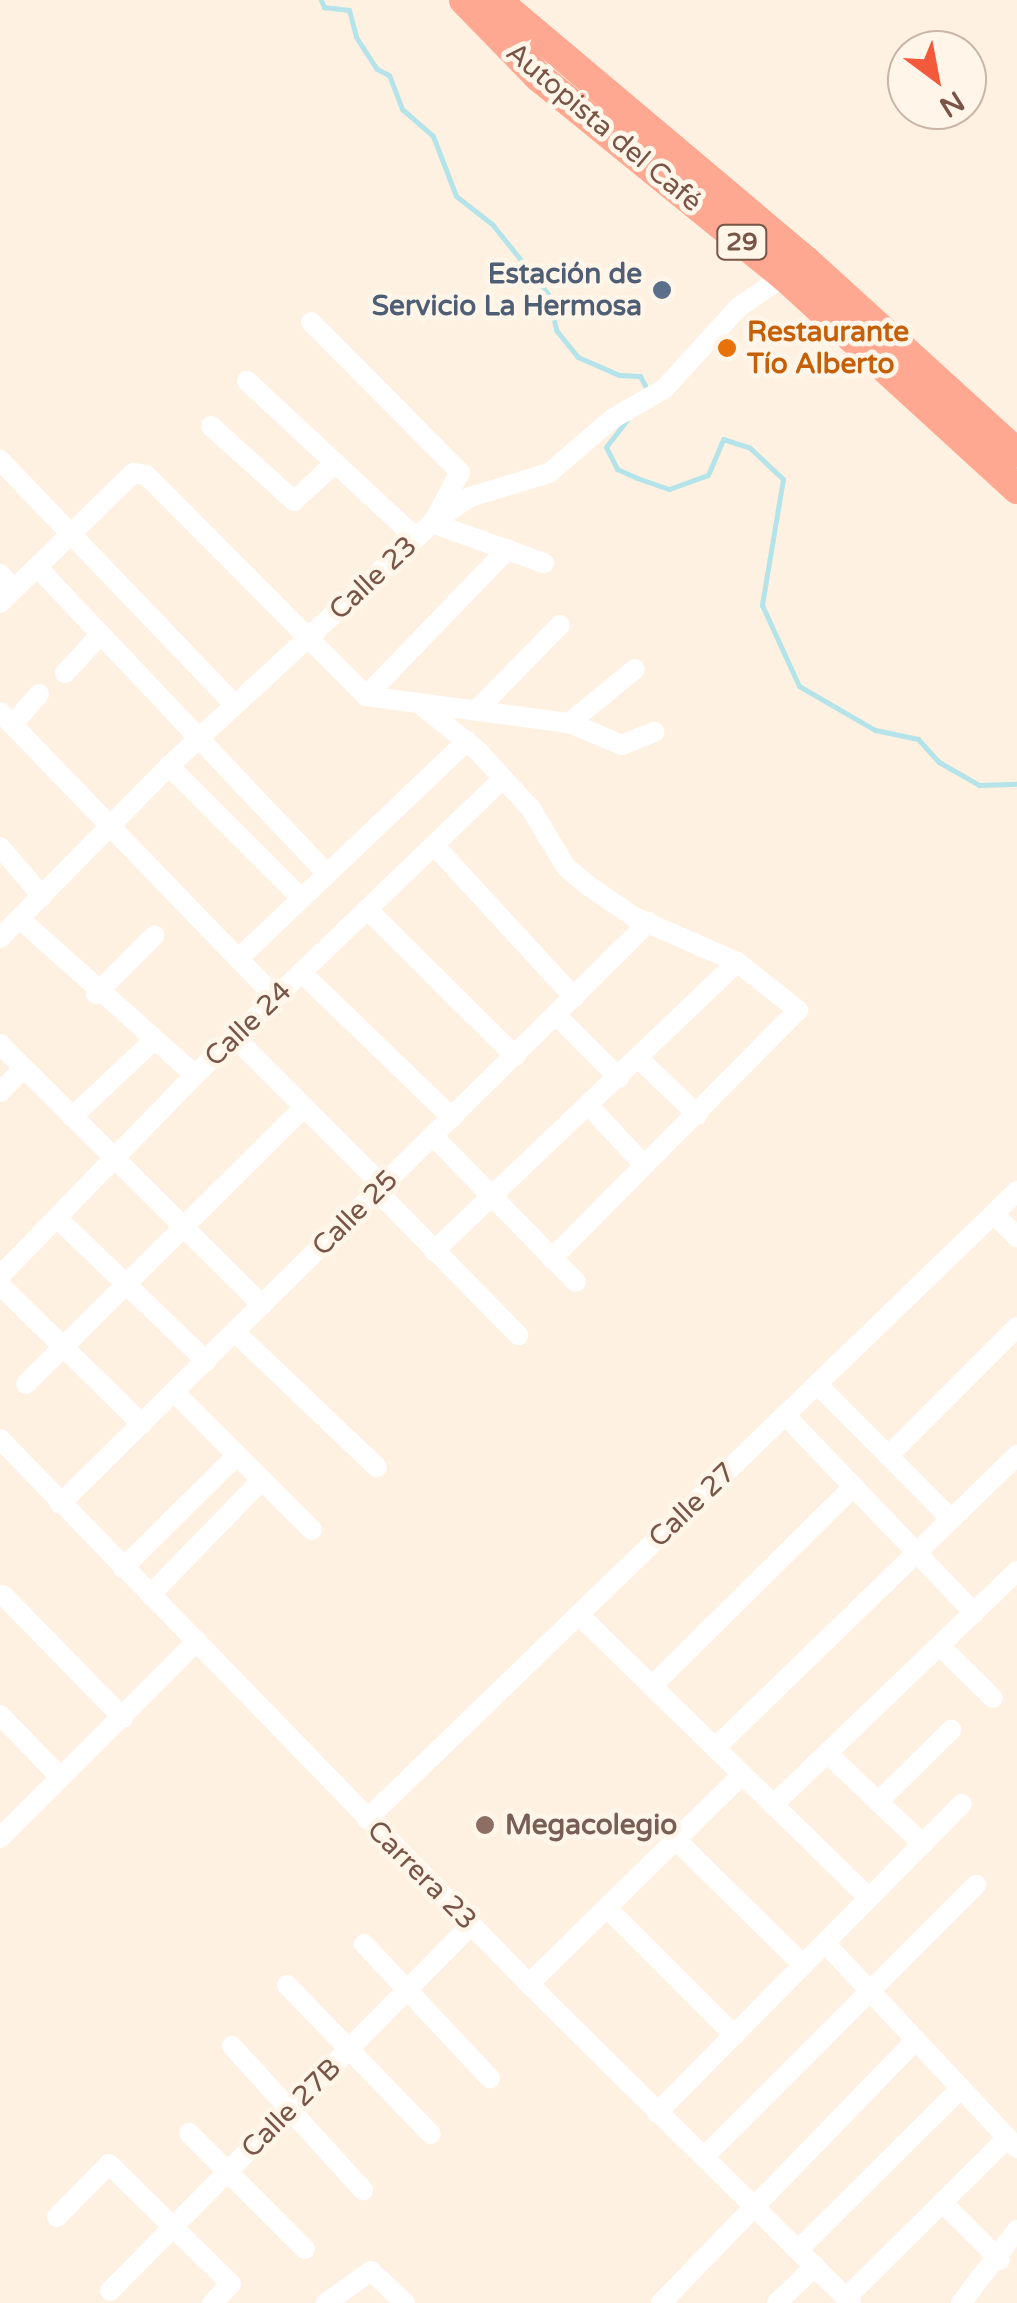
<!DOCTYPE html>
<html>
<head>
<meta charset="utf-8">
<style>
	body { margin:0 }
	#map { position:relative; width:1017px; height:2303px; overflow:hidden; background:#fef1e1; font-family:"Varela Round",sans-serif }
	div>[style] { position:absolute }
	.stream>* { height:5px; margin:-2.5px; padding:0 2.5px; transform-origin:2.5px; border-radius:2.5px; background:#b4e4e9 }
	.minor>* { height:20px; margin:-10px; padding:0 10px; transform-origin:10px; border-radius:10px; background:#fff }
	.highway>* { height:30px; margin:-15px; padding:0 15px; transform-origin:15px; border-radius:15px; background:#fea892 }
	.dots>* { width:28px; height:28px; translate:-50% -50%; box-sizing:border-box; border:5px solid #fff5e9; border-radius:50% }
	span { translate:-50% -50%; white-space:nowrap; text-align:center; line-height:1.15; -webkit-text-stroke:10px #fff5e9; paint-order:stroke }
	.shield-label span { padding:2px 8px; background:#fff5e9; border:2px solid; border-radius:8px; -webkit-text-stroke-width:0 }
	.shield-label { font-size:25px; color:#785546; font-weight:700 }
	.street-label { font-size:28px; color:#785546 }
	.service-label { font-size:28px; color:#4e5e75; font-weight:700 }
	.right { translate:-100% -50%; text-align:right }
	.food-label { font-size:28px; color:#c56008; font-weight:700 }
	.left { translate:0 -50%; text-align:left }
	.education-label { font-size:28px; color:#785e54; font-weight:700 }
	.north { position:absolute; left:887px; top:30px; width:100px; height:100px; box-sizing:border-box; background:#fff5e9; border:2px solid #c9b5a8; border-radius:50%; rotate:148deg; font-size:28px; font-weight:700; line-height:40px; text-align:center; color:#785546 }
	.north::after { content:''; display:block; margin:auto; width:35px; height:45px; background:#f35a3b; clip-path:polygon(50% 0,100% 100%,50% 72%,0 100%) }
</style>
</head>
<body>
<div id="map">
	<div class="stream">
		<i style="left:321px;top:0;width:8px;rotate:67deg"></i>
		<i style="left:324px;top:7px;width:25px;rotate:7deg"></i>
		<i style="left:349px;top:10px;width:28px;rotate:75deg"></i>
		<i style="left:356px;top:37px;width:38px;rotate:57deg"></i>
		<i style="left:377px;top:69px;width:13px;rotate:27deg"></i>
		<i style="left:389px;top:75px;width:36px;rotate:69deg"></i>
		<i style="left:402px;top:109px;width:41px;rotate:41.1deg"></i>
		<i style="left:433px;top:136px;width:64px;rotate:69deg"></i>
		<i style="left:456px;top:196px;width:46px;rotate:37.9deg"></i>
		<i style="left:492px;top:224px;width:90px;rotate:51.3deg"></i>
		<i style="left:548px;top:294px;width:37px;rotate:77deg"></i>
		<i style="left:556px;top:330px;width:35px;rotate:51deg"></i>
		<i style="left:578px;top:357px;width:45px;rotate:23.7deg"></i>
		<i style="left:619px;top:375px;width:21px;rotate:3deg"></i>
		<i style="left:640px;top:376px;width:19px;rotate:62deg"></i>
		<i style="left:627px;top:420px;width:34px;rotate:128deg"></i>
		<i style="left:606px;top:447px;width:25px;rotate:63deg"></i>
		<i style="left:617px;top:469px;width:22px;rotate:24deg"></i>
		<i style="left:637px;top:478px;width:34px;rotate:19deg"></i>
		<i style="left:669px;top:489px;width:41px;rotate:-19.7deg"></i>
		<i style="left:708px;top:475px;width:39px;rotate:-67deg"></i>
		<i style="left:723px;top:439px;width:28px;rotate:18deg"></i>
		<i style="left:750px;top:448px;width:45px;rotate:43.2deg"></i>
		<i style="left:783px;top:479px;width:128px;rotate:99.5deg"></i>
		<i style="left:762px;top:605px;width:89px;rotate:65.4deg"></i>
		<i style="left:799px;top:686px;width:88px;rotate:30.1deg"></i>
		<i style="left:875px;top:730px;width:44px;rotate:11.8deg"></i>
		<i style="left:918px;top:739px;width:31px;rotate:48deg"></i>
		<i style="left:939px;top:762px;width:46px;rotate:29.9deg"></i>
		<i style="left:979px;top:785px;width:38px;rotate:-2deg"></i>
	</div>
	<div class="minor">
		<i style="left:311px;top:322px;width:211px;rotate:45.2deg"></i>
		<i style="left:460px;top:472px;width:51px;rotate:118.1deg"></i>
		<i style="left:247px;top:381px;width:231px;rotate:42.9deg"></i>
		<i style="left:211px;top:426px;width:112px;rotate:42.1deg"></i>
		<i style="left:294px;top:501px;width:53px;rotate:-42.7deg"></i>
		<i style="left:0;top:460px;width:338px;rotate:46.2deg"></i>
		<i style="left:432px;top:523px;width:119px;rotate:19.7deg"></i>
		<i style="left:37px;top:567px;width:421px;rotate:46.6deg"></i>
		<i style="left:0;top:574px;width:21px;rotate:49deg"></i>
		<i style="left:0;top:603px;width:186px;rotate:-44.3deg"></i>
		<i style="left:133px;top:473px;width:13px;rotate:9deg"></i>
		<i style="left:146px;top:475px;width:312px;rotate:45.1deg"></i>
		<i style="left:366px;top:696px;width:205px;rotate:7.6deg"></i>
		<i style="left:569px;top:723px;width:57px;rotate:22.5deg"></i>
		<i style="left:622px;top:745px;width:35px;rotate:-22deg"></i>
		<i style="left:65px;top:673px;width:53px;rotate:-47.3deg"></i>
		<i style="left:366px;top:696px;width:204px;rotate:-46deg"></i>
		<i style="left:420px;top:704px;width:76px;rotate:39.1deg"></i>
		<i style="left:479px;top:752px;width:77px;rotate:47.6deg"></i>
		<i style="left:531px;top:809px;width:68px;rotate:58.9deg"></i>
		<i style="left:566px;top:867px;width:30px;rotate:40deg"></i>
		<i style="left:589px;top:886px;width:55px;rotate:34.6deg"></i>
		<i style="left:634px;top:917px;width:112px;rotate:23.6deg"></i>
		<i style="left:737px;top:962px;width:78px;rotate:38.2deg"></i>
		<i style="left:798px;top:1010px;width:350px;rotate:134.7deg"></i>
		<i style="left:476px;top:711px;width:120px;rotate:-45.7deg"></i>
		<i style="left:0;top:712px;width:396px;rotate:46deg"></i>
		<i style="left:569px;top:723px;width:85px;rotate:-39.3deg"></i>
		<i style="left:12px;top:725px;width:41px;rotate:-48.9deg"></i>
		<i style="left:169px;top:766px;width:187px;rotate:45deg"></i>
		<i style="left:434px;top:845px;width:207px;rotate:47.4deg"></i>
		<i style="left:0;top:847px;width:65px;rotate:49.4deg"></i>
		<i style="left:367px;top:909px;width:209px;rotate:44.8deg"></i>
		<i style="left:20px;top:919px;width:234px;rotate:41.7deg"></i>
		<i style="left:0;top:938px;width:241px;rotate:-45.5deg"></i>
		<i style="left:169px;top:766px;width:358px;rotate:-42.7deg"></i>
		<i style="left:432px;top:523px;width:46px;rotate:-34.4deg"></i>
		<i style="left:470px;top:497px;width:83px;rotate:-16.9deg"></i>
		<i style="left:549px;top:473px;width:83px;rotate:-40.6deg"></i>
		<i style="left:612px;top:419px;width:60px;rotate:-30deg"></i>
		<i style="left:664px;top:389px;width:111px;rotate:-47.6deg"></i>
		<i style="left:739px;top:307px;width:55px;rotate:-34.6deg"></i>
		<i style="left:239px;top:958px;width:315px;rotate:-43.6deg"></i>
		<i style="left:301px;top:972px;width:210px;rotate:44deg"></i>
		<i style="left:96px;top:994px;width:83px;rotate:-45deg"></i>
		<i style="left:556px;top:1015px;width:89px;rotate:45deg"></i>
		<i style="left:234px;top:1037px;width:211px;rotate:45deg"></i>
		<i style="left:0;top:1044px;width:370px;rotate:44.9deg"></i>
		<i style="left:639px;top:1059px;width:81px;rotate:43.5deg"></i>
		<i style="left:0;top:1092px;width:34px;rotate:-45deg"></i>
		<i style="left:590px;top:1107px;width:79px;rotate:47deg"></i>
		<i style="left:72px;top:1117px;width:110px;rotate:-43.2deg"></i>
		<i style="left:433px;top:1136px;width:204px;rotate:45.6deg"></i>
		<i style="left:377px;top:1191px;width:202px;rotate:45.6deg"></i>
		<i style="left:994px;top:1214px;width:33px;rotate:45deg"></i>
		<i style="left:57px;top:1218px;width:207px;rotate:43.8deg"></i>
		<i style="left:434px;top:1251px;width:419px;rotate:-43.6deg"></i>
		<i style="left:0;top:1276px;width:280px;rotate:-45.9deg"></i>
		<i style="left:195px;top:1075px;width:427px;rotate:-43.9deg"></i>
		<i style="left:0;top:1285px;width:199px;rotate:44.4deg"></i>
		<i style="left:235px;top:1332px;width:196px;rotate:43.6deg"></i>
		<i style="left:26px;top:1384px;width:392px;rotate:-44.9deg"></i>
		<i style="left:817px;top:1384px;width:190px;rotate:45.2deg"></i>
		<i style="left:174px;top:1392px;width:195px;rotate:45deg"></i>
		<i style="left:785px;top:1415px;width:274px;rotate:46.3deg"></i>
		<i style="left:0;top:1439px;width:760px;rotate:45.85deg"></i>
		<i style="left:529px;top:1984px;width:453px;rotate:44.7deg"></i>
		<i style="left:888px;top:1456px;width:182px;rotate:-45deg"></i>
		<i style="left:60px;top:1504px;width:828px;rotate:-44.66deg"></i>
		<i style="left:123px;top:1568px;width:161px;rotate:-44.7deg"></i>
		<i style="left:3px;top:1595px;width:172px;rotate:45.7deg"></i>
		<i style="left:150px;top:1595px;width:161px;rotate:-45.8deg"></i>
		<i style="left:579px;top:1615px;width:405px;rotate:44.3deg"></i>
		<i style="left:940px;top:1646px;width:74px;rotate:44.5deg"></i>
		<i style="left:652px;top:1686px;width:283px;rotate:-44.7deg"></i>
		<i style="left:0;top:1715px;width:86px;rotate:45.9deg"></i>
		<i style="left:715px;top:1748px;width:421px;rotate:-44.1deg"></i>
		<i style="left:828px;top:1754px;width:131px;rotate:43.5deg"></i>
		<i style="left:878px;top:1802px;width:103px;rotate:-44.6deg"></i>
		<i style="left:773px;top:1805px;width:338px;rotate:-43.8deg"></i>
		<i style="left:367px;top:1819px;width:904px;rotate:-44.01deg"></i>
		<i style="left:0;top:1838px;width:279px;rotate:-45deg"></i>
		<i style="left:675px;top:1839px;width:180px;rotate:44.5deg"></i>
		<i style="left:607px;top:1908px;width:180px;rotate:45deg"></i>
		<i style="left:825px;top:1943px;width:281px;rotate:46.9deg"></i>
		<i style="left:364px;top:1944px;width:184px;rotate:46.8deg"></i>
		<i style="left:529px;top:1984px;width:298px;rotate:-44.5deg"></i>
		<i style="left:287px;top:1985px;width:207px;rotate:46deg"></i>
		<i style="left:232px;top:2046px;width:195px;rotate:47.7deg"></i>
		<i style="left:657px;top:2113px;width:434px;rotate:-45.4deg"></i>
		<i style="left:189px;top:2133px;width:164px;rotate:45deg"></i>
		<i style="left:704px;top:2157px;width:385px;rotate:-45deg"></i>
		<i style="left:942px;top:2202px;width:82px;rotate:45deg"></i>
		<i style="left:57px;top:2217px;width:74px;rotate:-45.5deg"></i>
		<i style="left:109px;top:2164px;width:171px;rotate:44.5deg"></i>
		<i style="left:231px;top:2284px;width:27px;rotate:135deg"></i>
		<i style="left:798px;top:2250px;width:230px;rotate:-44.8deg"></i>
		<i style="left:110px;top:2291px;width:514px;rotate:-45.39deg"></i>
		<i style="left:846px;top:2298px;width:227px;rotate:-44.8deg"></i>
		<i style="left:326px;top:2303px;width:55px;rotate:-35.4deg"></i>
		<i style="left:371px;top:2271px;width:47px;rotate:43.3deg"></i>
		<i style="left:661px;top:2303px;width:366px;rotate:-45.9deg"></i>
		<i style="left:777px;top:2303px;width:53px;rotate:-44.2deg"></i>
		<i style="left:961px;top:2303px;width:92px;rotate:-52.5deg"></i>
	</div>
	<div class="highway">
		<i style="left:464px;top:0;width:107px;rotate:45.8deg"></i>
		<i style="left:539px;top:77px;width:316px;rotate:39.1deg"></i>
		<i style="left:784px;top:276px;width:316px;rotate:42.4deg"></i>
		<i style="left:496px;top:0;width:405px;rotate:40.1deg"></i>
		<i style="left:806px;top:261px;width:285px;rotate:42.3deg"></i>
	</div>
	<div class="dots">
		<i style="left:662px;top:290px;background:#5c6f8a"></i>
		<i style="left:727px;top:348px;background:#e8710a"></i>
		<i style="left:485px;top:1825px;background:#8d6e63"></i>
	</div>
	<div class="shield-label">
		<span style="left:742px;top:242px">29</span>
	</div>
	<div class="street-label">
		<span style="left:604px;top:127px;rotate:40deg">Autopista del Café</span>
		<span style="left:373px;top:578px;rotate:-43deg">Calle 23</span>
		<span style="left:248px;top:1024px;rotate:-44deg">Calle 24</span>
		<span style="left:355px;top:1213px;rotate:-45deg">Calle 25</span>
		<span style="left:692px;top:1505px;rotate:-44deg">Calle 27</span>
		<span style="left:422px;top:1875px;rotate:45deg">Carrera 23</span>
		<span style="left:291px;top:2108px;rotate:-45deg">Calle 27B</span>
	</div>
	<div class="service-label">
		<span class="right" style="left:642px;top:290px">Estación de<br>Servicio La Hermosa</span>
	</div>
	<div class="food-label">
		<span class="left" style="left:747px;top:348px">Restaurante<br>Tío Alberto</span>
	</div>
	<div class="education-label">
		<span class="left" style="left:505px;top:1825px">Megacolegio</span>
	</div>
	<div class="north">N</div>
</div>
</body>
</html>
